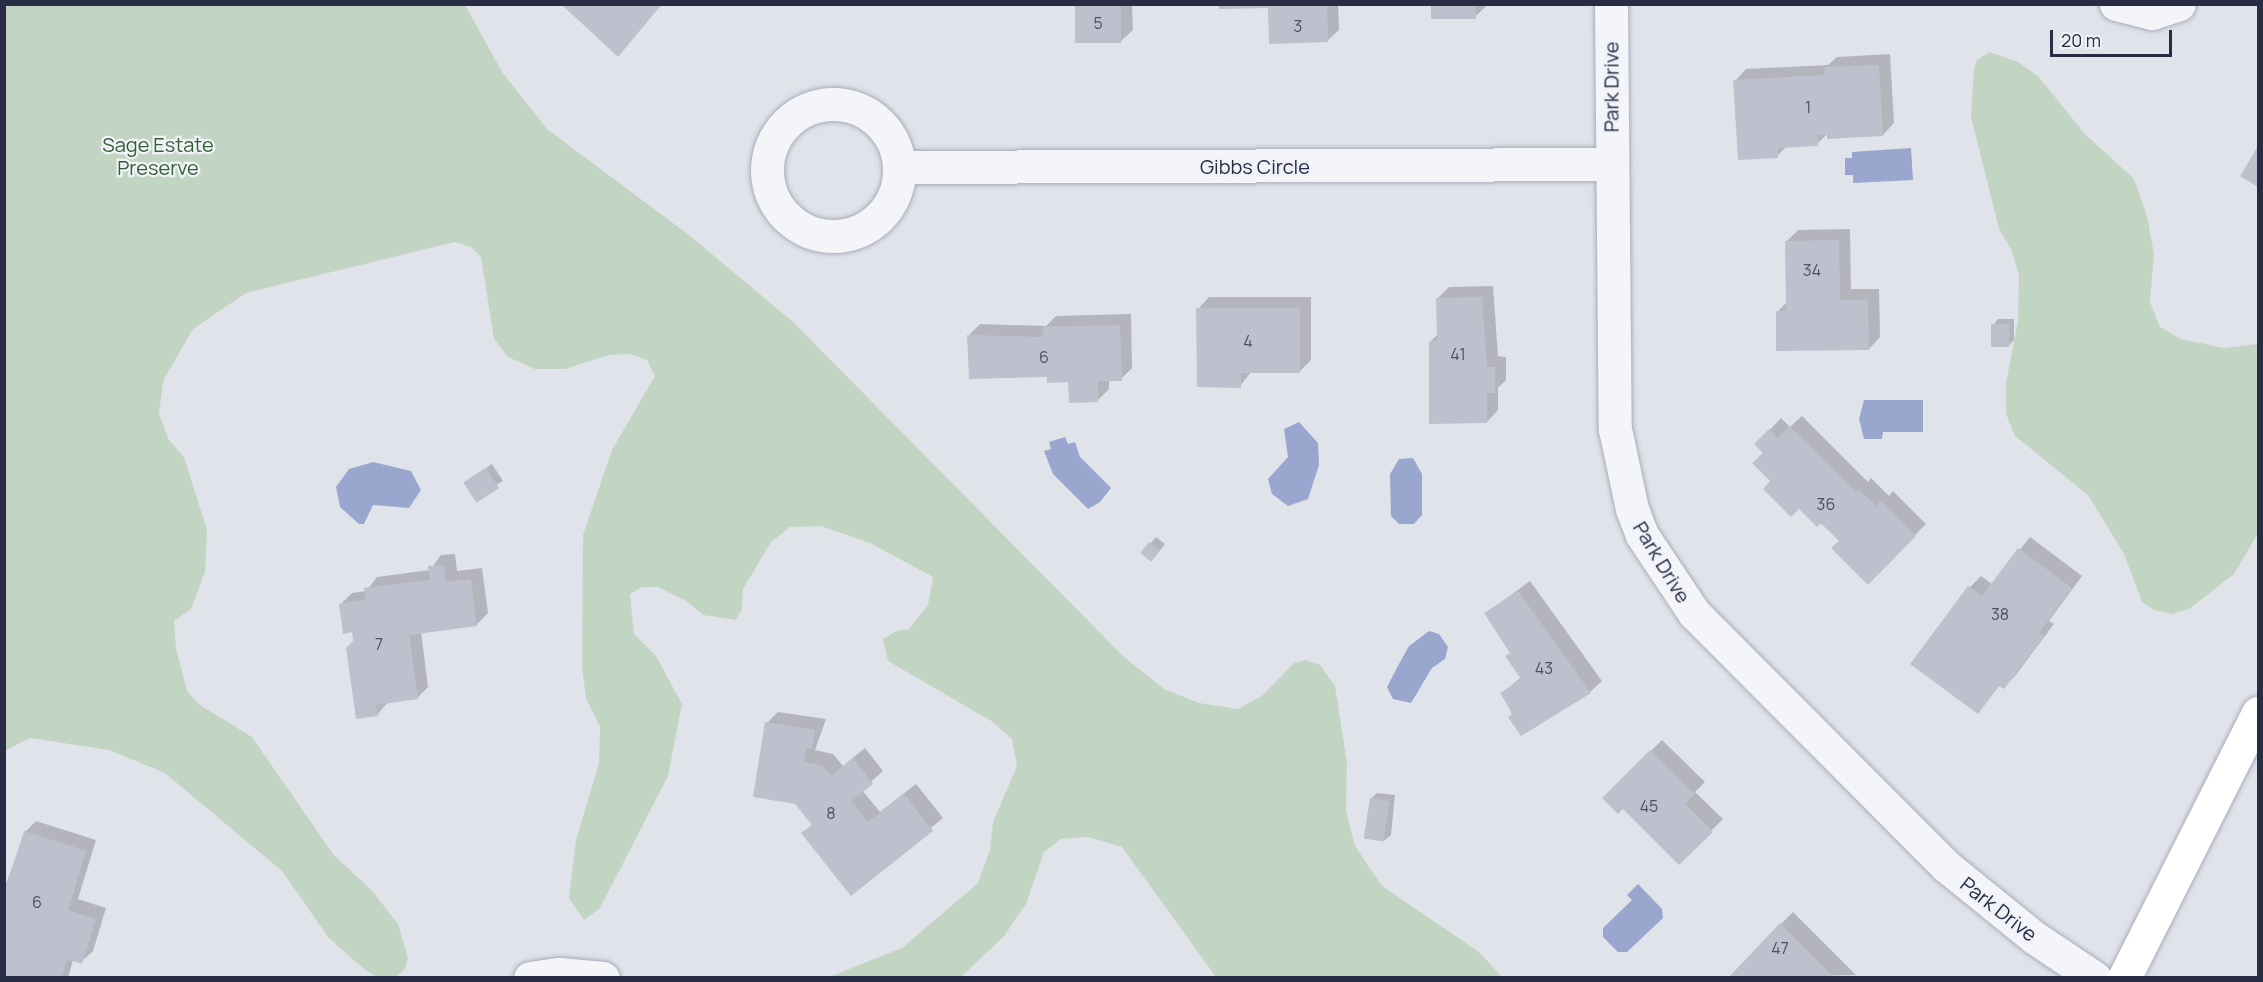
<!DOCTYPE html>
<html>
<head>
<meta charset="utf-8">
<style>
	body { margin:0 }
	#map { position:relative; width:2263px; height:982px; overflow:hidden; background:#e1e3eb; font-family:Manrope,sans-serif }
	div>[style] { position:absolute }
	.green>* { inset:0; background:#c2d5c2 }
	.water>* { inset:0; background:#99a7ce }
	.shadow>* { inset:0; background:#0003; transform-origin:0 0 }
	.building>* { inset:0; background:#bec0ce; transform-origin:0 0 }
	.roads { filter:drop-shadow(0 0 2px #aaacb9) drop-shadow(0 0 2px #aaacb9) }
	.minor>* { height:33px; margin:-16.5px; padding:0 16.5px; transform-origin:16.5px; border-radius:16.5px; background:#f4f5f9 }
	.minor>.ring { margin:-16.5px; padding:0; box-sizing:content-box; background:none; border:33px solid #f4f5f9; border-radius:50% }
	.major>* { height:33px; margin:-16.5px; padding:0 16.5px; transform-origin:16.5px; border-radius:16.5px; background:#fff }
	span { translate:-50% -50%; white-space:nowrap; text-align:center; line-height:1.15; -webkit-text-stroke:4.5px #f1f2f8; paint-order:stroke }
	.number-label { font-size:16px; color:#4e5166 }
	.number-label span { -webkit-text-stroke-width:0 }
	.street-label { font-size:20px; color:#282c44 }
	.park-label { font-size:20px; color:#346136 }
	.frame { position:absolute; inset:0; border:6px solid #282c44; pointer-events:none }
	.scale { position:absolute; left:2050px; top:30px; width:122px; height:27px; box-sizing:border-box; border:3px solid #282c44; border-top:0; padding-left:8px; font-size:18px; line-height:21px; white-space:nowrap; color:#282c44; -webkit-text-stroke:4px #f1f2f8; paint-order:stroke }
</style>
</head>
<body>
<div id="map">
	<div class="green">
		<i style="clip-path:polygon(5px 4px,465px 5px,502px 72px,547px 129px,689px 235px,792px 321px,1124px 657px,1164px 689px,1199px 703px,1238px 709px,1263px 695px,1294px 663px,1305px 660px,1320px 665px,1335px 686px,1347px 763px,1346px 811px,1355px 846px,1382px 886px,1479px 952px,1502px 977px,1216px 977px,1122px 847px,1088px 837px,1061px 839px,1044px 852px,1026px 904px,1004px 936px,961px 977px,829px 977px,902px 948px,978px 883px,990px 850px,993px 822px,1017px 766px,1012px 739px,993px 722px,888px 661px,883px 639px,896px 631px,909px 629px,928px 605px,933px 577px,870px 543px,821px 526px,790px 527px,771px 542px,743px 589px,742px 609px,736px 620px,703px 615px,685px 600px,657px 587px,642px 587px,630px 594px,634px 634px,656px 656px,682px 704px,668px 776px,600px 908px,584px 920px,569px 898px,576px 840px,599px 763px,600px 727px,586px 698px,582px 667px,583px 535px,612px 450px,655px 376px,647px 360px,631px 354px,609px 355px,565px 369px,535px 369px,508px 357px,494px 339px,481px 257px,471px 247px,455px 242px,246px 293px,193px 329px,163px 381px,159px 414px,169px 440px,184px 457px,207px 530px,205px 572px,191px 609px,174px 621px,176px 648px,187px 691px,200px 705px,252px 737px,333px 854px,373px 892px,398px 924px,408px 958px,405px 969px,396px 977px,378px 977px,366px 971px,328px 937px,282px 871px,165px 773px,109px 750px,30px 738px,5px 751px)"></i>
		<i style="clip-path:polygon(1990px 52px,2018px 62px,2038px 76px,2085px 134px,2134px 179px,2147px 216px,2154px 254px,2150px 302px,2160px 327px,2181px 339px,2224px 348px,2258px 344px,2258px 533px,2234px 574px,2189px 609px,2172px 614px,2154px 610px,2142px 602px,2124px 554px,2088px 495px,2015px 436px,2006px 414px,2006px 383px,2018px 321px,2019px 275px,2011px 249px,1999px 229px,1971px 117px,1974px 69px,1977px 60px)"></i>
	</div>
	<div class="water">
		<i style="clip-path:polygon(1911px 148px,1913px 180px,1853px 183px,1853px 175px,1845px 175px,1845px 158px,1852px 158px,1852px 152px)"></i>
		<i style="clip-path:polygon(1864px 400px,1923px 400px,1923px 432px,1883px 432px,1882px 439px,1864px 439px,1859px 419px)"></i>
		<i style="clip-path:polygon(1299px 422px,1318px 443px,1319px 465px,1308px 499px,1288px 506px,1272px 494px,1268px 479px,1288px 457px,1284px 429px)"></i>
		<i style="clip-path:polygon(1065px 437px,1068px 444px,1075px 442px,1080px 457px,1111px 488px,1100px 502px,1088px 509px,1053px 474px,1044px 451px,1051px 449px,1049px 442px)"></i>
		<i style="clip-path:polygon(1413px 458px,1422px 474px,1422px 515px,1414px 524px,1399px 524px,1391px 516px,1390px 474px,1399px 459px)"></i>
		<i style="clip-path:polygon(373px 462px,411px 471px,421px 490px,409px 508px,373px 505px,364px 524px,359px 524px,340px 507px,336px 487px,349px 469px)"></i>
		<i style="clip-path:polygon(1429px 631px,1439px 634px,1448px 647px,1445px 659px,1432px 668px,1411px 703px,1393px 699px,1387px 687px,1399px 664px,1409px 646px)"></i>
		<i style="clip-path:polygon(1638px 884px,1662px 909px,1663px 918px,1627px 952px,1618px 952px,1603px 937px,1603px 928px,1632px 900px,1627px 895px)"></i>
	</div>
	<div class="shadow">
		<i style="clip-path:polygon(1076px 4px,1132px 4px,1133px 30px,1121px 41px)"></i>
		<i style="clip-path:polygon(1221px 4px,1338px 4px,1339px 30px,1327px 41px,1270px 6px)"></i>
		<i style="clip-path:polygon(1433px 4px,1487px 4px,1487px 5px,1476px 16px)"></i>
		<i style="clip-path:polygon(1890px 54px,1894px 123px,1883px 135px,1828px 133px,1817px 144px,1787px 146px,1777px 156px,1735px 81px,1746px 69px,1828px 65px,1837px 57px)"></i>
		<i style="clip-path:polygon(2258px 149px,2258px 186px,2242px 175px)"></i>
		<i style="clip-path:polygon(1850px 229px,1851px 289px,1879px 289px,1880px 337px,1869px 349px,1777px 312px,1787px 302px,1786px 242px,1798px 230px)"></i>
		<i style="clip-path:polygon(1493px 286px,1498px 356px,1506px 357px,1506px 380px,1498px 388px,1498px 410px,1487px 422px,1430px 342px,1438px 334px,1438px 298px,1449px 287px)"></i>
		<i style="clip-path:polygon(1209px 297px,1311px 297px,1311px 360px,1300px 371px,1251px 372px,1240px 386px,1198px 309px)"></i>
		<i style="clip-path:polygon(1131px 314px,1132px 368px,1121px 379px,1109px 380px,1109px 389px,1097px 401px,1070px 381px,1049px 375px,968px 336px,980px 324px,1046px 326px,1056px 316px)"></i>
		<i style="clip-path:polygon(1998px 319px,2014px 319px,2014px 340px,2008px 346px,1993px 325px)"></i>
		<i style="clip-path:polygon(1802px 416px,1868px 482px,1871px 478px,1889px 496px,1893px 491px,1926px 524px,1868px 582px,1841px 541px,1772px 481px,1765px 453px,1756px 444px,1781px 418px,1790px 427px)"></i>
		<i style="left:492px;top:464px;width:20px;height:33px;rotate:57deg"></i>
		<i style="clip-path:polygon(1156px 537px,1165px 544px,1157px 554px,1143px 552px)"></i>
		<i style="clip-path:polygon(2030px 537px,2082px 576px,2049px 621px,2054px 624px,2015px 676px,2004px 687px,2000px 685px,1978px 712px,1970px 587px,1981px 576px,1992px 584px)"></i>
		<i style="clip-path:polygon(455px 554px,457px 571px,482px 568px,488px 613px,476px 625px,421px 632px,428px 687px,417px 698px,388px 702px,377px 715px,353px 631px,341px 604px,352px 593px,366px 591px,377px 577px,430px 570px,441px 555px)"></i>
		<i style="clip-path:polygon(1530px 581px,1602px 681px,1590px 692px,1522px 734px,1502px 694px,1521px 677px,1511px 652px,1486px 613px)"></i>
		<i style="clip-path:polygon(778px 712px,826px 719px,815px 750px,833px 754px,843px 766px,865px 748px,883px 771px,862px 790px,880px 812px,916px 784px,943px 818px,851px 893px,803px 833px,813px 824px,767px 723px)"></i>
		<i style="clip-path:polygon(1662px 740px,1705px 782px,1695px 792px,1723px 819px,1679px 863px,1623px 807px,1604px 798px)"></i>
		<i style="clip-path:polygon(1377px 793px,1395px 795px,1391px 835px,1385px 840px,1367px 838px,1372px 798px)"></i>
		<i style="clip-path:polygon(36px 821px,96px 840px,78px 899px,106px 908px,93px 951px,81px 962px,73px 960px,68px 978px,4px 978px,4px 890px,25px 832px)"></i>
		<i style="clip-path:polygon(1793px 912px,1856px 975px,1730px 978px,1781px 924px)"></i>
	</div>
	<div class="building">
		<i style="clip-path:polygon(561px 4px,662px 4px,618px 57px)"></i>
		<i style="left:1075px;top:4px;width:46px;height:39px"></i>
		<i style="clip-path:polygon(1219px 4px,1327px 4px,1328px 42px,1269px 44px,1268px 8px,1219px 9px)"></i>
		<i style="left:1431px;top:4px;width:45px;height:15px"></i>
		<i style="clip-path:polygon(1879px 65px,1883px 136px,1827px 139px,1827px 134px,1817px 135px,1818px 146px,1778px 148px,1778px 158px,1738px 160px,1733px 80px,1825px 75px,1824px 67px)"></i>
		<i style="clip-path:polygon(2258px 146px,2258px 187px,2240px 176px)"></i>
		<i style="clip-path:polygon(1839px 240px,1840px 300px,1868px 300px,1869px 350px,1776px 351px,1776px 311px,1786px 311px,1785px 241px)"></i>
		<i style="clip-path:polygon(1482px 297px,1487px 367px,1495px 367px,1495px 393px,1487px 393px,1487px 423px,1429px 424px,1429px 341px,1437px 341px,1436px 298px)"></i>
		<i style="clip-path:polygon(1196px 308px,1300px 308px,1300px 373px,1241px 373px,1241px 388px,1197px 387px)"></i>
		<i style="left:1991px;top:324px;width:18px;height:23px"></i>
		<i style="clip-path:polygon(1120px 325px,1122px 381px,1098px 381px,1098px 402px,1069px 403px,1068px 382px,1047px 383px,1047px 377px,969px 379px,967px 335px,1043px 337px,1043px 327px)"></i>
		<i style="clip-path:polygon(1789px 426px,1856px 492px,1859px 489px,1876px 506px,1881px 501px,1916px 536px,1868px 585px,1831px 548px,1839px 541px,1821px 523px,1817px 527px,1799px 509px,1791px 517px,1763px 489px,1770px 481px,1752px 463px,1763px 453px,1754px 444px,1769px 429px,1778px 438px)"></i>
		<i style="left:486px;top:468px;width:24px;height:27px;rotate:57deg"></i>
		<i style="left:1149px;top:542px;width:14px;height:14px;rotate:39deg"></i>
		<i style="clip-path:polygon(2018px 548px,2072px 588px,2039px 633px,2044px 636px,2004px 689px,1999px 686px,1978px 714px,1910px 664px,1968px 586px,1982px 596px)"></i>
		<i style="clip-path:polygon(444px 565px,446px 582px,471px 579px,477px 626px,409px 635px,418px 699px,376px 705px,378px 716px,356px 719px,346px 648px,353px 641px,352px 632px,343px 634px,339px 604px,365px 600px,364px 588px,430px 580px,428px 566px)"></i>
		<i style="clip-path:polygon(1518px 591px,1591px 693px,1521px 736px,1508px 717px,1513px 714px,1500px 693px,1521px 679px,1505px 656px,1510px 653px,1484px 613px)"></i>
		<i style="clip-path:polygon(765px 722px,815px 730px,812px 749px,806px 748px,804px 762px,822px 765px,831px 776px,853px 758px,873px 784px,851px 801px,868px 822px,904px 794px,933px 831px,851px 896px,801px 833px,812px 825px,795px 804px,753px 797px)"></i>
		<i style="clip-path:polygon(1650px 750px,1695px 794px,1685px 804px,1713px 832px,1679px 865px,1623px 809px,1618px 814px,1602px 798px)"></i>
		<i style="left:1370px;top:798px;width:20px;height:41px;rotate:9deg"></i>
		<i style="clip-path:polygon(24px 831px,86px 851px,68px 910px,96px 919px,82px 964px,67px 959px,61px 978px,4px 978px,4px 894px)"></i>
		<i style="clip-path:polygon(1780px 923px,1835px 978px,1728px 978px)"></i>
	</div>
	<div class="roads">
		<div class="minor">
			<i style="left:1611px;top:4px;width:425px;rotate:89.5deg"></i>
			<i style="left:1615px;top:429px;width:82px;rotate:78deg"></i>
			<i style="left:1632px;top:509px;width:28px;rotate:69deg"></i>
			<i style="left:1642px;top:535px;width:94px;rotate:56.3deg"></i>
			<i style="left:1694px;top:613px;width:357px;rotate:45.1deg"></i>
			<i style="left:1946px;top:866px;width:114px;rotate:39deg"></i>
			<i style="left:2035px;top:938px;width:72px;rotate:33.7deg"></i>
			<i style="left:2116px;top:4px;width:37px;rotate:14deg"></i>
			<i style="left:2152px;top:13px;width:28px;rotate:-18deg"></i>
			<i class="ring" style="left:767px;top:104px;width:99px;height:99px"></i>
			<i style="left:899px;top:167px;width:712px;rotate:-0.24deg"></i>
			<i style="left:530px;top:978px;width:29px;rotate:-8deg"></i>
			<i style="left:559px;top:974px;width:44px;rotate:5.2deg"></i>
		</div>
		<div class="major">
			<i style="left:2124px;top:978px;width:297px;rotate:-63.2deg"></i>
		</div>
	</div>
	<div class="number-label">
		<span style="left:1098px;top:23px">5</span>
		<span style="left:1298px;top:26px">3</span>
		<span style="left:1808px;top:107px">1</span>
		<span style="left:1812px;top:270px">34</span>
		<span style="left:1248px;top:341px">4</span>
		<span style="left:1458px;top:354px">41</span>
		<span style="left:1044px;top:357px">6</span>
		<span style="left:1826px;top:504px">36</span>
		<span style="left:2000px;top:614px">38</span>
		<span style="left:379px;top:644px">7</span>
		<span style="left:1544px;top:668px">43</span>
		<span style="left:1649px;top:806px">45</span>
		<span style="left:831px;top:813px">8</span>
		<span style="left:37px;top:902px">6</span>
		<span style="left:1780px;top:948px">47</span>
	</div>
	<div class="street-label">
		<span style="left:1611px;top:87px;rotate:-90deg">Park Drive</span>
		<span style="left:1255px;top:166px">Gibbs Circle</span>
		<span style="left:1662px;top:562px;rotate:59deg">Park Drive</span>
		<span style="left:1999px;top:909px;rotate:38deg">Park Drive</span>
	</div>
	<div class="park-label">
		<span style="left:158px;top:156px">Sage Estate<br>Preserve</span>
	</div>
	<div class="frame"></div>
	<div class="scale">20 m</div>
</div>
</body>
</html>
